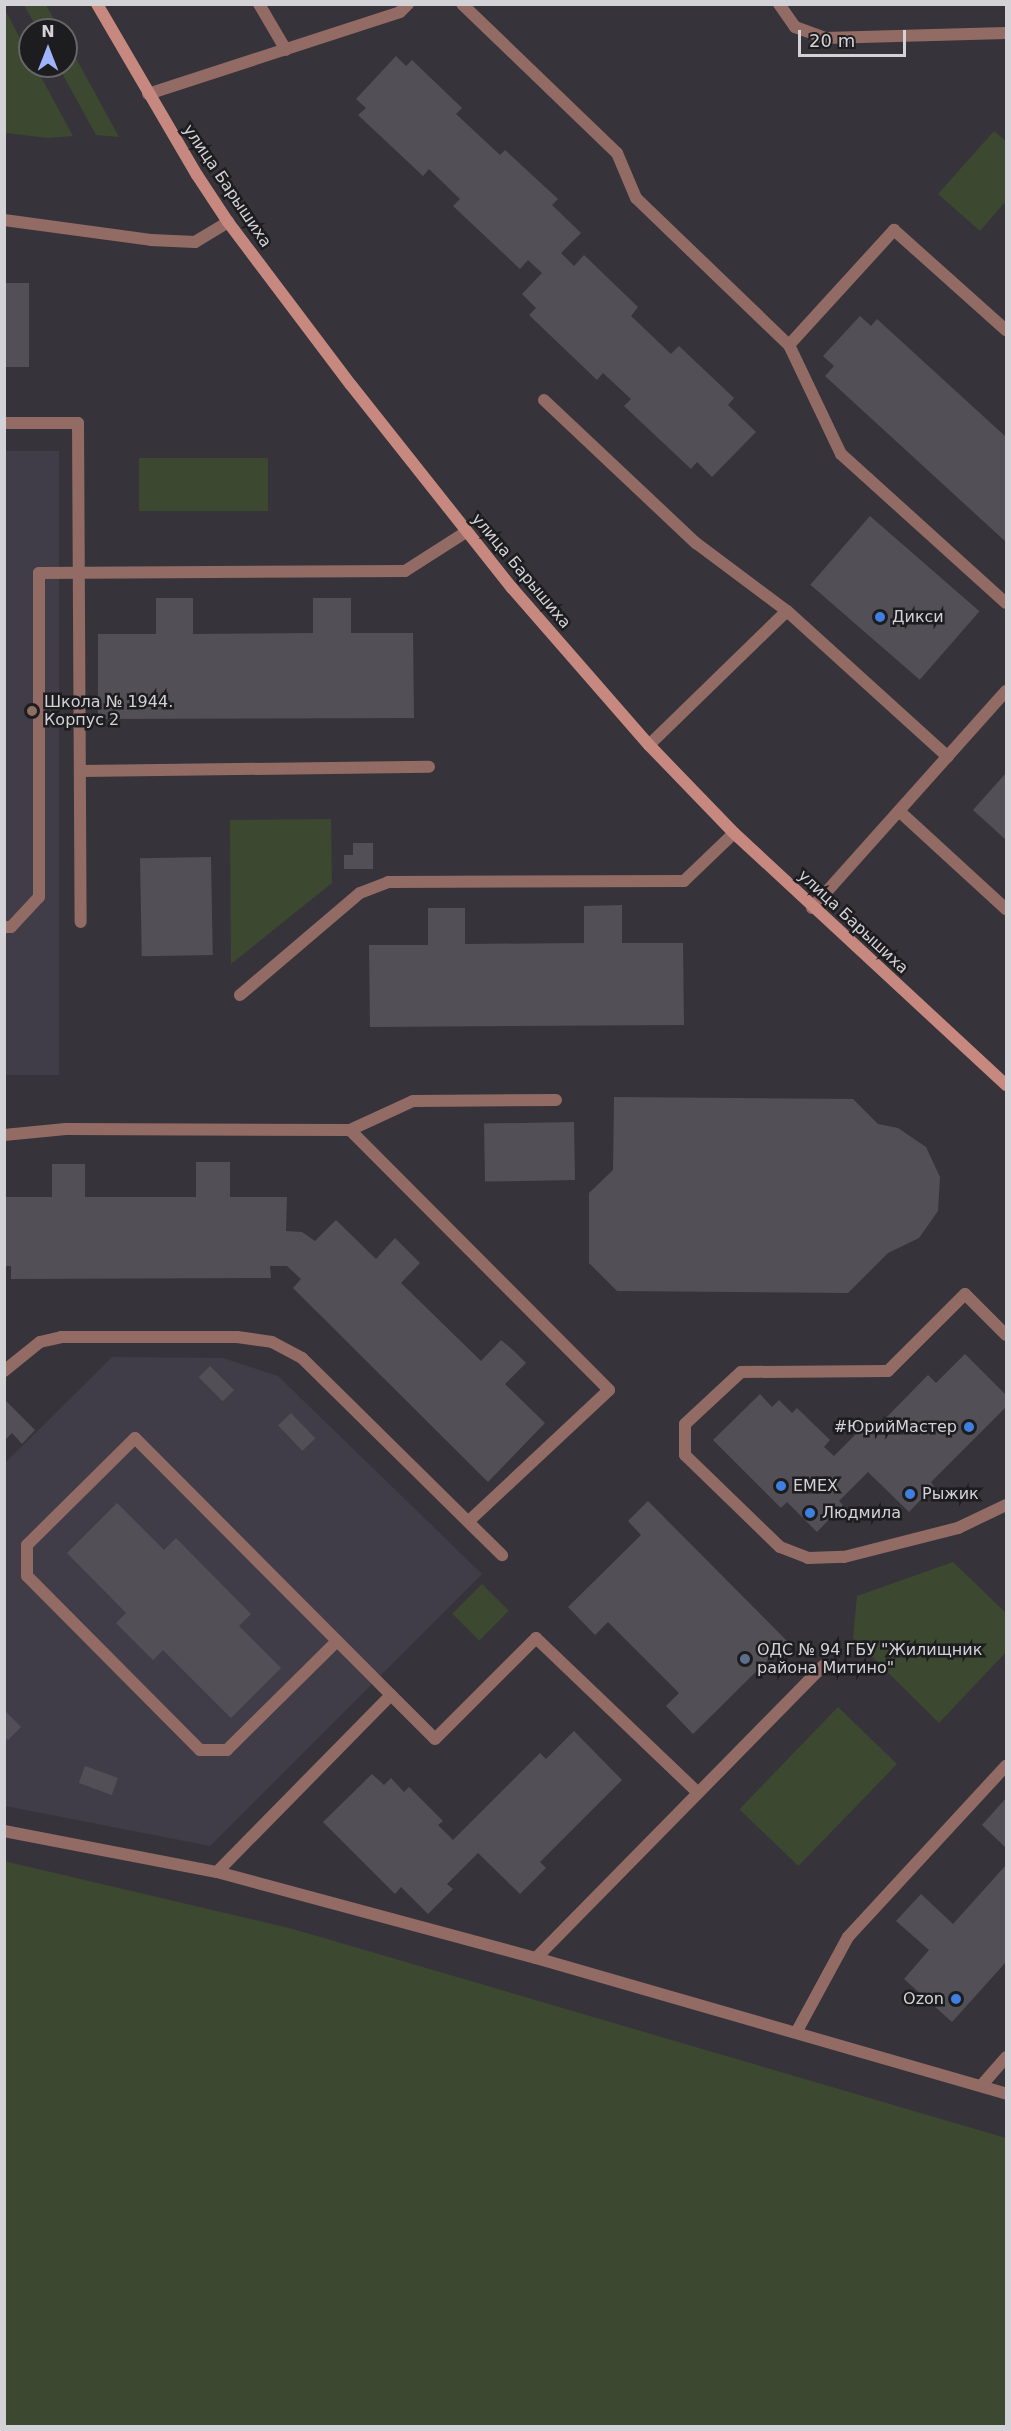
<!DOCTYPE html>
<html>
<head>
<meta charset="utf-8">
<style>
	body { margin:0 }
	#map { position:relative; width:1011px; height:2431px; overflow:hidden; background:#36343a; font-family:"DejaVu Sans",sans-serif }
	div>[style] { position:absolute }
	.built>* { inset:0; background:#403c48; transform-origin:0 0 }
	.green>* { inset:0; background:#3c4830; transform-origin:0 0 }
	.building>* { inset:0; background:#525056; transform-origin:0 0 }
	.service>* { height:12px; margin:-6px; padding:0 6px; transform-origin:6px; border-radius:6px; background:#936b65 }
	.minor>* { height:12px; margin:-6px; padding:0 6px; transform-origin:6px; border-radius:6px; background:#936b65 }
	.secondary>* { height:12px; margin:-6px; padding:0 6px; transform-origin:6px; border-radius:6px; background:#c7887f }
	.dots>* { width:16px; height:16px; translate:-50% -50%; box-sizing:border-box; border:3px solid #1d1c1f; border-radius:50% }
	span { translate:-50% -50%; white-space:nowrap; text-align:center; line-height:1.15; -webkit-text-stroke:5px #1d1c1f; paint-order:stroke }
	.street-label { font-size:16px; color:#d3d2d6 }
	.poi-label { font-size:16px; color:#d3d2d6 }
	.left { translate:0 -50%; text-align:left }
	.right { translate:-100% -50%; text-align:right }
	.frame { position:absolute; inset:0; border:6px solid #d3d2d6; pointer-events:none }
	.north { position:absolute; left:18px; top:18px; width:60px; height:60px; box-sizing:border-box; background:#1d1c1f; border:2px solid #666568; border-radius:50%; rotate:0deg; font-size:16px; font-weight:700; line-height:24px; text-align:center; color:#d3d2d6 }
	.north::after { content:''; display:block; margin:auto; width:21px; height:27px; background:#a0b3fd; clip-path:polygon(50% 0,100% 100%,50% 72%,0 100%) }
	.scale { position:absolute; left:798px; top:30px; width:108px; height:27px; box-sizing:border-box; border:3px solid #d3d2d6; border-top:0; padding-left:8px; font-size:18px; line-height:21px; white-space:nowrap; color:#d3d2d6; -webkit-text-stroke:4px #1d1c1f; paint-order:stroke }
</style>
</head>
<body>
<div id="map">
	<div class="built">
		<i style="left:5px;top:451px;width:54px;height:624px"></i>
		<i style="clip-path:polygon(112px 1357px,223px 1358px,278px 1376px,482px 1574px,210px 1846px,5px 1806px,5px 1463px)"></i>
	</div>
	<div class="green">
		<i style="clip-path:polygon(24px 5px,46px 5px,60px 30px,38px 30px)"></i>
		<i style="clip-path:polygon(5px 10px,30px 57px,30px 66px,35px 66px,73px 136px,48px 138px,5px 133px)"></i>
		<i style="clip-path:polygon(66px 40px,119px 137px,96px 135px,58px 66px,66px 66px)"></i>
		<i style="clip-path:polygon(994px 131px,1006px 141px,1006px 201px,980px 231px,938px 194px)"></i>
		<i style="left:268px;top:458px;width:53px;height:129px;rotate:90deg"></i>
		<i style="clip-path:polygon(331px 819px,332px 883px,231px 964px,230px 820px)"></i>
		<i style="clip-path:polygon(953px 1562px,1006px 1613px,1006px 1652px,939px 1723px,853px 1638px,857px 1596px)"></i>
		<i style="left:482px;top:1584px;width:38px;height:42px;rotate:45deg"></i>
		<i style="left:838px;top:1707px;width:82px;height:142px;rotate:44deg"></i>
		<i style="clip-path:polygon(4px 1861px,293px 1929px,1006px 2138px,1006px 2426px,5px 2426px)"></i>
	</div>
	<div class="building">
		<i style="clip-path:polygon(396px 56px,406px 66px,412px 60px,462px 108px,456px 114px,500px 155px,505px 150px,558px 199px,552px 205px,581px 233px,561px 253px,574px 266px,584px 255px,638px 307px,631px 316px,671px 354px,679px 346px,734px 398px,728px 405px,756px 432px,712px 477px,697px 462px,691px 469px,624px 406px,631px 399px,603px 373px,597px 380px,529px 315px,536px 308px,522px 294px,542px 273px,528px 260px,520px 269px,453px 206px,460px 199px,429px 169px,423px 176px,358px 115px,366px 108px,356px 99px)"></i>
		<i style="left:5px;top:283px;width:24px;height:84px"></i>
		<i style="clip-path:polygon(860px 316px,871px 326px,877px 319px,1006px 437px,1006px 542px,825px 376px,834px 366px,823px 356px)"></i>
		<i style="left:870px;top:516px;width:145px;height:91px;rotate:41deg"></i>
		<i style="clip-path:polygon(156px 598px,193px 598px,193px 634px,313px 633px,313px 598px,351px 598px,351px 633px,413px 633px,414px 718px,98px 719px,98px 634px,156px 634px)"></i>
		<i style="clip-path:polygon(1006px 773px,1006px 840px,973px 810px)"></i>
		<i style="clip-path:polygon(353px 843px,373px 843px,373px 869px,344px 869px,344px 855px,353px 855px)"></i>
		<i style="left:211px;top:857px;width:98px;height:71px;rotate:89deg"></i>
		<i style="clip-path:polygon(622px 905px,622px 943px,683px 943px,684px 1025px,370px 1027px,369px 945px,428px 945px,428px 908px,465px 908px,465px 944px,584px 943px,584px 906px)"></i>
		<i style="clip-path:polygon(614px 1097px,853px 1099px,878px 1124px,898px 1128px,926px 1147px,940px 1177px,938px 1211px,919px 1238px,888px 1253px,848px 1293px,617px 1291px,589px 1263px,589px 1193px,613px 1170px)"></i>
		<i style="left:574px;top:1122px;width:58px;height:90px;rotate:89deg"></i>
		<i style="clip-path:polygon(196px 1162px,230px 1162px,230px 1197px,287px 1197px,286px 1231px,302px 1232px,315px 1241px,336px 1220px,376px 1259px,395px 1238px,420px 1263px,401px 1283px,481px 1361px,501px 1340px,514px 1351px,526px 1363px,505px 1384px,545px 1423px,488px 1482px,293px 1288px,301px 1279px,287px 1266px,270px 1266px,271px 1278px,11px 1279px,11px 1266px,4px 1266px,4px 1197px,52px 1197px,52px 1164px,85px 1164px,85px 1197px,196px 1197px)"></i>
		<i style="clip-path:polygon(965px 1354px,1006px 1395px,1006px 1407px,931px 1482px,934px 1486px,909px 1512px,868px 1472px,839px 1501px,843px 1505px,817px 1532px,787px 1502px,781px 1508px,713px 1440px,760px 1394px,772px 1407px,779px 1400px,792px 1413px,797px 1408px,830px 1440px,824px 1447px,834px 1456px,867px 1423px,874px 1430px,928px 1375px,936px 1383px)"></i>
		<i style="left:210px;top:1366px;width:34px;height:16px;rotate:45deg"></i>
		<i style="clip-path:polygon(4px 1399px,35px 1430px,22px 1444px,12px 1433px,4px 1441px)"></i>
		<i style="left:291px;top:1413px;width:35px;height:18px;rotate:46deg"></i>
		<i style="clip-path:polygon(648px 1501px,787px 1641px,693px 1734px,666px 1706px,679px 1693px,608px 1622px,595px 1635px,568px 1607px,641px 1535px,628px 1521px)"></i>
		<i style="clip-path:polygon(117px 1503px,164px 1550px,176px 1538px,251px 1614px,239px 1626px,281px 1668px,231px 1718px,163px 1650px,153px 1660px,116px 1623px,126px 1613px,67px 1553px)"></i>
		<i style="clip-path:polygon(4px 1710px,21px 1727px,8px 1740px,4px 1736px)"></i>
		<i style="clip-path:polygon(574px 1731px,622px 1780px,540px 1862px,546px 1868px,520px 1894px,478px 1853px,447px 1884px,453px 1889px,428px 1914px,401px 1887px,395px 1894px,323px 1822px,372px 1774px,384px 1785px,391px 1778px,404px 1792px,409px 1787px,443px 1821px,438px 1825px,453px 1840px,540px 1753px,546px 1759px)"></i>
		<i style="left:85px;top:1766px;width:35px;height:18px;rotate:20deg"></i>
		<i style="clip-path:polygon(1006px 1798px,1006px 1848px,982px 1825px)"></i>
		<i style="clip-path:polygon(1006px 1865px,1006px 1962px,952px 2022px,904px 1979px,929px 1950px,896px 1921px,921px 1894px,953px 1924px)"></i>
	</div>
	<div class="service">
		<i style="left:259px;top:4px;width:53px;rotate:59.6deg"></i>
		<i style="left:462px;top:4px;width:215px;rotate:43.9deg"></i>
		<i style="left:617px;top:153px;width:49px;rotate:67.1deg"></i>
		<i style="left:636px;top:198px;width:212px;rotate:43.9deg"></i>
		<i style="left:789px;top:345px;width:121px;rotate:64.5deg"></i>
		<i style="left:841px;top:454px;width:222px;rotate:42.1deg"></i>
		<i style="left:779px;top:4px;width:28px;rotate:55deg"></i>
		<i style="left:795px;top:27px;width:32px;rotate:20deg"></i>
		<i style="left:825px;top:38px;width:181px;rotate:-1.6deg"></i>
		<i style="left:148px;top:94px;width:265px;rotate:-18deg"></i>
		<i style="left:400px;top:12px;width:11px;rotate:-45deg"></i>
		<i style="left:4px;top:220px;width:148px;rotate:7.7deg"></i>
		<i style="left:151px;top:240px;width:44px;rotate:2.6deg"></i>
		<i style="left:195px;top:242px;width:39px;rotate:-31deg"></i>
		<i style="left:789px;top:345px;width:156px;rotate:-47.6deg"></i>
		<i style="left:894px;top:230px;width:150px;rotate:41.8deg"></i>
		<i style="left:544px;top:400px;width:209px;rotate:43.3deg"></i>
		<i style="left:696px;top:543px;width:114px;rotate:36.8deg"></i>
		<i style="left:787px;top:611px;width:217px;rotate:42.2deg"></i>
		<i style="left:4px;top:423px;width:74px"></i>
		<i style="left:78px;top:423px;width:499px;rotate:89.7deg"></i>
		<i style="left:649px;top:745px;width:192px;rotate:-44.2deg"></i>
		<i style="left:81px;top:771px;width:348px;rotate:-0.7deg"></i>
		<i style="left:899px;top:811px;width:145px;rotate:42.5deg"></i>
		<i style="left:812px;top:908px;width:291px;rotate:-48.2deg"></i>
		<i style="left:4px;top:927px;width:7px"></i>
		<i style="left:11px;top:927px;width:41px;rotate:-47deg"></i>
		<i style="left:39px;top:897px;width:324px;rotate:-90deg"></i>
		<i style="left:39px;top:573px;width:366px;rotate:-0.3deg"></i>
		<i style="left:405px;top:571px;width:72px;rotate:-32.6deg"></i>
		<i style="left:240px;top:995px;width:157px;rotate:-40.4deg"></i>
		<i style="left:360px;top:893px;width:30px;rotate:-21deg"></i>
		<i style="left:388px;top:882px;width:296px;rotate:-0.2deg"></i>
		<i style="left:684px;top:881px;width:69px;rotate:-43.8deg"></i>
		<i style="left:350px;top:1130px;width:367px;rotate:45.1deg"></i>
		<i style="left:609px;top:1390px;width:192px;rotate:136.9deg"></i>
		<i style="left:4px;top:1135px;width:62px;rotate:-5.5deg"></i>
		<i style="left:66px;top:1129px;width:284px;rotate:0.2deg"></i>
		<i style="left:350px;top:1130px;width:69px;rotate:-24.7deg"></i>
		<i style="left:413px;top:1101px;width:143px;rotate:-0.4deg"></i>
		<i style="left:1006px;top:1335px;width:58px;rotate:-135deg"></i>
		<i style="left:965px;top:1294px;width:109px;rotate:135deg"></i>
		<i style="left:888px;top:1371px;width:147px;rotate:179.6deg"></i>
		<i style="left:741px;top:1372px;width:76px;rotate:137.1deg"></i>
		<i style="left:685px;top:1424px;width:31px;rotate:90deg"></i>
		<i style="left:685px;top:1455px;width:132px;rotate:44.1deg"></i>
		<i style="left:780px;top:1547px;width:30px;rotate:21deg"></i>
		<i style="left:808px;top:1558px;width:36px;rotate:-2deg"></i>
		<i style="left:844px;top:1557px;width:118px;rotate:-14.3deg"></i>
		<i style="left:958px;top:1528px;width:53px;rotate:-25.6deg"></i>
		<i style="left:4px;top:1371px;width:46px;rotate:-38.9deg"></i>
		<i style="left:40px;top:1342px;width:22px;rotate:-13deg"></i>
		<i style="left:61px;top:1337px;width:176px"></i>
		<i style="left:237px;top:1337px;width:35px;rotate:8deg"></i>
		<i style="left:272px;top:1342px;width:34px;rotate:28deg"></i>
		<i style="left:302px;top:1358px;width:281px;rotate:44.6deg"></i>
		<i style="left:337px;top:1641px;width:155px;rotate:135.3deg"></i>
		<i style="left:227px;top:1750px;width:27px;rotate:180deg"></i>
		<i style="left:200px;top:1750px;width:245px;rotate:-134.8deg"></i>
		<i style="left:27px;top:1576px;width:31px;rotate:-90deg"></i>
		<i style="left:27px;top:1545px;width:152px;rotate:-44.7deg"></i>
		<i style="left:135px;top:1438px;width:363px;rotate:45.1deg"></i>
		<i style="left:217px;top:1872px;width:248px;rotate:-45.5deg"></i>
		<i style="left:391px;top:1695px;width:62px;rotate:45deg"></i>
		<i style="left:435px;top:1739px;width:143px;rotate:-45deg"></i>
		<i style="left:536px;top:1638px;width:224px;rotate:43.7deg"></i>
		<i style="left:536px;top:1958px;width:411px;rotate:-45.5deg"></i>
		<i style="left:797px;top:2031px;width:107px;rotate:-61.5deg"></i>
		<i style="left:848px;top:1937px;width:233px;rotate:-47.3deg"></i>
		<i style="left:981px;top:2086px;width:38px;rotate:-49deg"></i>
	</div>
	<div class="minor">
		<i style="left:4px;top:1831px;width:217px;rotate:10.9deg"></i>
		<i style="left:217px;top:1872px;width:330px;rotate:15.1deg"></i>
		<i style="left:536px;top:1958px;width:489px;rotate:16.1deg"></i>
	</div>
	<div class="secondary">
		<i style="left:97px;top:4px;width:198px;rotate:59.7deg"></i>
		<i style="left:197px;top:175px;width:56px;rotate:56.6deg"></i>
		<i style="left:228px;top:222px;width:204px;rotate:53deg"></i>
		<i style="left:351px;top:385px;width:259px;rotate:51.6deg"></i>
		<i style="left:512px;top:588px;width:208px;rotate:48.9deg"></i>
		<i style="left:649px;top:745px;width:122px;rotate:46deg"></i>
		<i style="left:734px;top:833px;width:371px;rotate:42.8deg"></i>
	</div>
	<div class="dots">
		<i style="left:880px;top:617px;background:#3f7fe0"></i>
		<i style="left:32px;top:711px;background:#8d6e63"></i>
		<i style="left:969px;top:1427px;background:#3f7fe0"></i>
		<i style="left:781px;top:1486px;background:#3f7fe0"></i>
		<i style="left:910px;top:1494px;background:#3f7fe0"></i>
		<i style="left:810px;top:1513px;background:#3f7fe0"></i>
		<i style="left:745px;top:1659px;background:#5c6f8a"></i>
		<i style="left:956px;top:1999px;background:#3f7fe0"></i>
	</div>
	<div class="street-label">
		<span style="left:227px;top:186px;rotate:56deg">улица Барышиха</span>
		<span style="left:521px;top:571px;rotate:50deg">улица Барышиха</span>
		<span style="left:853px;top:922px;rotate:43deg">улица Барышиха</span>
	</div>
	<div class="poi-label">
		<span class="left" style="left:892px;top:617px">Дикси</span>
		<span class="left" style="left:44px;top:711px">Школа № 1944.<br>Корпус 2</span>
		<span class="right" style="left:957px;top:1427px">#ЮрийМастер</span>
		<span class="left" style="left:793px;top:1486px">EMEX</span>
		<span class="left" style="left:922px;top:1494px">Рыжик</span>
		<span class="left" style="left:822px;top:1513px">Людмила</span>
		<span class="left" style="left:757px;top:1659px">ОДС № 94 ГБУ "Жилищник<br>района Митино"</span>
		<span class="right" style="left:944px;top:1999px">Ozon</span>
	</div>
	<div class="frame"></div>
	<div class="north">N</div>
	<div class="scale">20 m</div>
</div>
</body>
</html>
